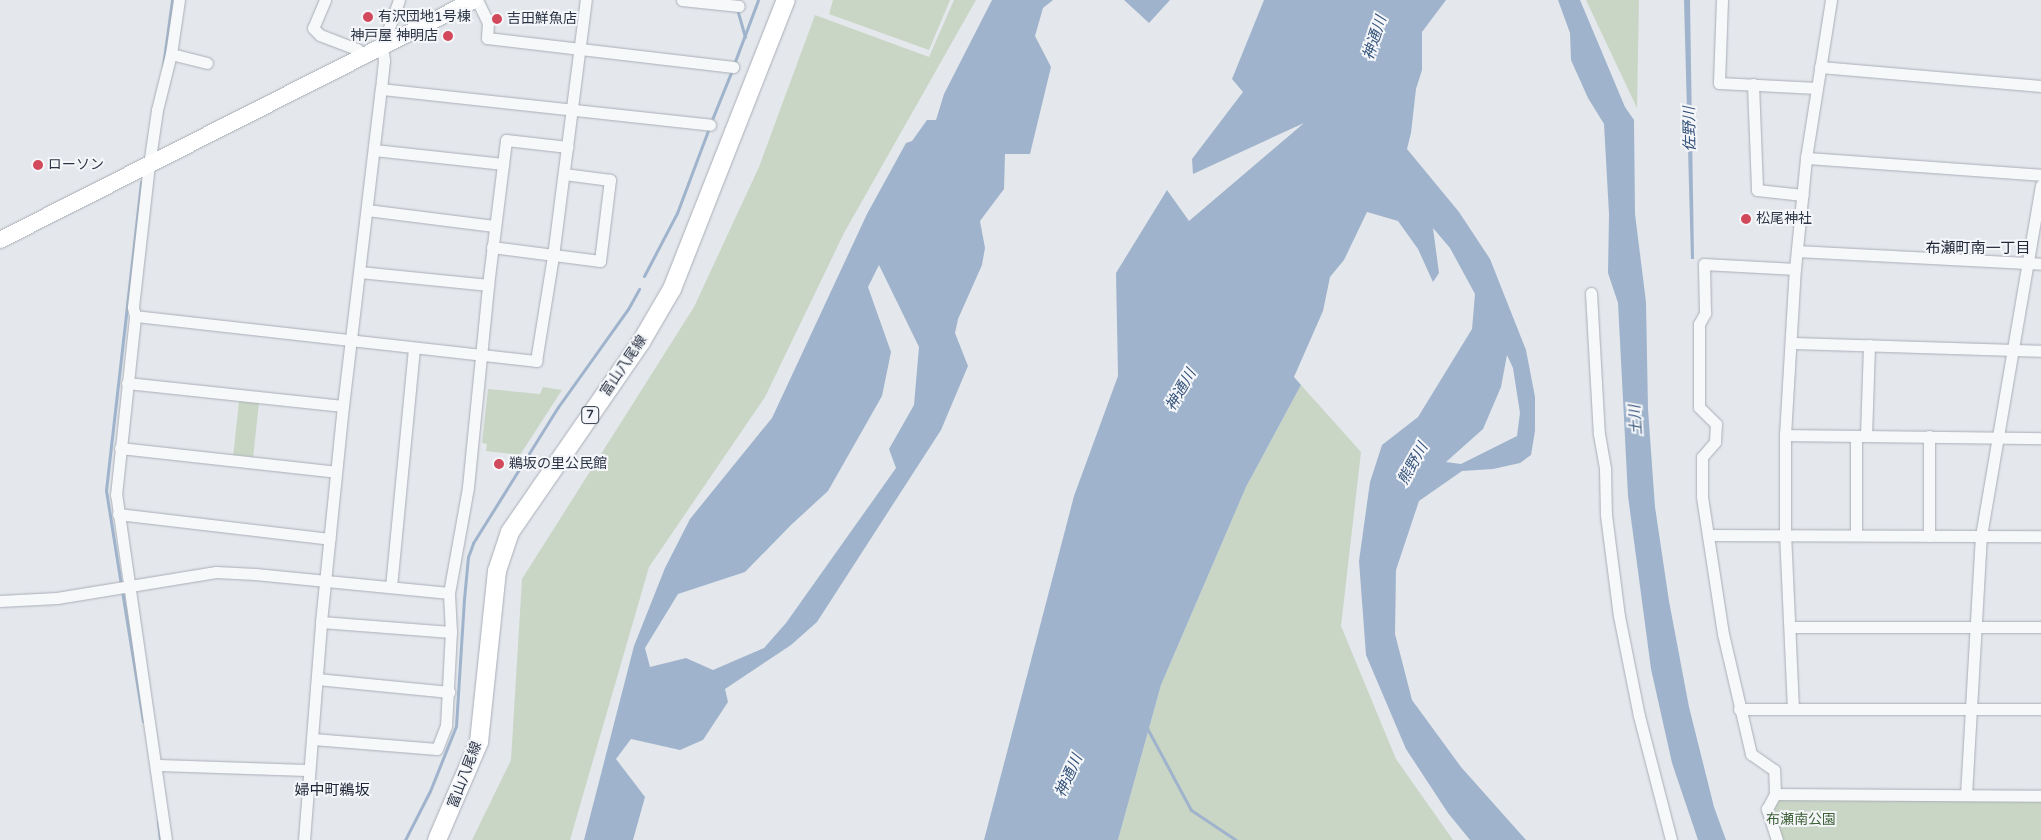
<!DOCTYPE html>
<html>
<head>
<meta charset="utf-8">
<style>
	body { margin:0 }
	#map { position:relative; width:2041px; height:840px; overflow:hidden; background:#e4e7ec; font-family:"Varela Round","Noto Sans JP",sans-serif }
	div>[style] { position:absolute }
	.green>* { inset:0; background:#c9d6c5; transform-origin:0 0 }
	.water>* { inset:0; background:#9fb4cc }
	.stream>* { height:3px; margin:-1.5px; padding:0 1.5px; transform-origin:1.5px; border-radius:1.5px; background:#9fb4cc }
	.roads { filter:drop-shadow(0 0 1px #a9aeb7) drop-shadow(0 0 1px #a9aeb7) }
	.street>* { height:11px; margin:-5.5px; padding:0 5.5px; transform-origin:5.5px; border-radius:5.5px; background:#f7f8fa }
	.secondary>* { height:16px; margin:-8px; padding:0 8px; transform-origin:8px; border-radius:8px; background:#fff }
	.primary>* { height:18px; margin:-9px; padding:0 9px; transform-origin:9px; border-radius:9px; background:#fff }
	.dots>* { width:14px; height:14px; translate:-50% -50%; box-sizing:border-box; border:2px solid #f4f6f9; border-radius:50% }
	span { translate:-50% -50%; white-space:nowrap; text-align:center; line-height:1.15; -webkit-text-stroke:4px #f4f6f9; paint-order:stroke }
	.shield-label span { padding:1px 4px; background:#f4f6f9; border:1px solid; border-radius:4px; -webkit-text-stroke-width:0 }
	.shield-label { font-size:12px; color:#2b3445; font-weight:700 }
	.poi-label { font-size:14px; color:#2b3445 }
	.left { translate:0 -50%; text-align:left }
	.right { translate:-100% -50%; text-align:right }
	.street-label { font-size:14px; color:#2b3445 }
	.park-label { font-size:14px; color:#3f6138 }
	.water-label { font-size:15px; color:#34527a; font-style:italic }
	.neighbourhood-label { font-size:15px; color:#1d2536 }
</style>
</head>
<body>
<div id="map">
	<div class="green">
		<i style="clip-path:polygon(833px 0,950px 0,929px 50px,829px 14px)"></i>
		<i style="clip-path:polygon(954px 0,976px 0,844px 233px,765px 397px,649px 567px,570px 840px,472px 840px,511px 760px,522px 579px,694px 307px,759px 167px,815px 15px,929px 57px)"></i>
		<i style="clip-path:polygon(1586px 0,1639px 0,1637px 108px)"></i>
		<i style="clip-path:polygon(1301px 385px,1361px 452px,1341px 626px,1396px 759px,1453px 840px,1118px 840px,1161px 685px,1246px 487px)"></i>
		<i style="clip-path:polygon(543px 387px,562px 390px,520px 455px,486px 451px,487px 444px,482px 443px,488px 389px,540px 394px)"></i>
		<i style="left:239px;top:401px;width:20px;height:54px;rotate:6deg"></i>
		<i style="clip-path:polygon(1781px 798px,2041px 800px,2041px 840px,1781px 840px,1771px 810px)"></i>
	</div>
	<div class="water">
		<i style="clip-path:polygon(evenodd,992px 0,1053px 0,1043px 8px,1035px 36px,1051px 67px,1030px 154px,1005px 154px,1004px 189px,980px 221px,985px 248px,982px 265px,958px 319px,955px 333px,968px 366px,941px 430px,817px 622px,791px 645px,725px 689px,728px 702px,703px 740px,680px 750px,631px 739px,616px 759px,645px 797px,633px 840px,584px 840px,634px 646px,665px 568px,690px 519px,772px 418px,867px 214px,906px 143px,912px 141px,927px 120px,936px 120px,944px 94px,992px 0,879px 265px,919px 347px,914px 405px,889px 449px,896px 468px,786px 623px,764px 648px,713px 670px,686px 658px,650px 667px,645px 648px,678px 594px,745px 572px,791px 525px,828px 491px,882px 396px,891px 352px,868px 287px,879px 265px)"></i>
		<i style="clip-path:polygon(1124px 0,1170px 0,1149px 23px)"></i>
		<i style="clip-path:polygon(evenodd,1264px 0,1446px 0,1422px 32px,1422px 70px,1416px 89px,1411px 133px,1407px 149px,1459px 212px,1490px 259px,1526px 350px,1535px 397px,1535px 431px,1531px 455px,1520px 463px,1493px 469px,1462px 471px,1419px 501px,1396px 570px,1395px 634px,1412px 700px,1461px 767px,1526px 840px,1470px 840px,1448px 813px,1406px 749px,1366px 655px,1359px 561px,1370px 482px,1382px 445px,1418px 417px,1472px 329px,1475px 294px,1450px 248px,1433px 228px,1439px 273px,1433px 282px,1418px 249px,1398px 221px,1367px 212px,1344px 260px,1330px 277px,1323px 311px,1294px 377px,1301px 385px,1246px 487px,1161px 685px,1118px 840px,984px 840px,1074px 496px,1118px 376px,1116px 273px,1167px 190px,1189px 221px,1304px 123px,1193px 174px,1192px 159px,1243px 92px,1232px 79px,1264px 0,1507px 355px,1513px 368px,1520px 413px,1517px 436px,1461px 464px,1446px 462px,1483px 429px,1501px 387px,1507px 355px)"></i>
		<i style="clip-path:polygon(1558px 0,1580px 0,1625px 107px,1634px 120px,1635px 214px,1646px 302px,1648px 409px,1655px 507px,1669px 601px,1689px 707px,1714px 807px,1726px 840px,1698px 840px,1672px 763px,1651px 669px,1628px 496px,1618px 303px,1608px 273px,1609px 214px,1604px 124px,1588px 98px,1571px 60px,1570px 33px)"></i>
		<i style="clip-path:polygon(1684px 0,1690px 0,1694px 259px,1691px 259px)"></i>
	</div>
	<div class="stream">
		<i style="left:737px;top:9px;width:29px;rotate:74deg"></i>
		<i style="left:734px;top:64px;width:68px;rotate:-69.4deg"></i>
		<i style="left:163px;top:66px;width:67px;rotate:-82.2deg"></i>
		<i style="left:711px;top:122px;width:56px;rotate:-68deg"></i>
		<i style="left:644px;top:276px;width:71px;rotate:-62.4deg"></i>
		<i style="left:677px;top:213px;width:91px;rotate:-69.4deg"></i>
		<i style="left:121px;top:585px;width:96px;rotate:-99deg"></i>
		<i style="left:106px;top:490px;width:310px;rotate:-83.5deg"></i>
		<i style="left:122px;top:591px;width:132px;rotate:80.8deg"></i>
		<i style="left:1147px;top:728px;width:93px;rotate:61.8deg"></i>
		<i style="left:1191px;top:810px;width:54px;rotate:33.7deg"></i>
		<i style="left:158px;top:821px;width:19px;rotate:84deg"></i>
		<i style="left:405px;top:840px;width:55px;rotate:-63deg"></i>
		<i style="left:430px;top:791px;width:70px;rotate:-68.2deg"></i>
		<i style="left:456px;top:726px;width:127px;rotate:-86.4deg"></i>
		<i style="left:464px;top:599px;width:42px;rotate:-84.6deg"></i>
		<i style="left:468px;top:557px;width:15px;rotate:-70deg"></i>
		<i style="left:473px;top:543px;width:160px;rotate:-58deg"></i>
		<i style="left:558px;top:407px;width:120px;rotate:-54.5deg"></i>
		<i style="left:628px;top:309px;width:23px;rotate:-61deg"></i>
	</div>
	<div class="roads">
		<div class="street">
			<i style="left:325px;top:0;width:30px;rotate:113deg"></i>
			<i style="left:313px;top:28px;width:10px;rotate:45deg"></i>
			<i style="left:320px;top:35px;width:40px;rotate:21deg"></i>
			<i style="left:357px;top:49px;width:8px;rotate:45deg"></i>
			<i style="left:477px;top:0;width:25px;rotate:64deg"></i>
			<i style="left:488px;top:23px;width:15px;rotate:94deg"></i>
			<i style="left:487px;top:38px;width:248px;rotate:6.7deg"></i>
			<i style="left:682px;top:0;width:57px;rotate:6deg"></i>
			<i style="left:1722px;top:0;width:83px;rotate:92.1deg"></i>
			<i style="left:1719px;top:83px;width:98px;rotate:2.9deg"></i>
			<i style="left:171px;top:54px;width:37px;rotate:14deg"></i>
			<i style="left:1820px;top:67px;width:222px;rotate:4.9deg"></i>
			<i style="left:1753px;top:84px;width:106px;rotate:87.8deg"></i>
			<i style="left:1757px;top:190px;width:46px;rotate:6.2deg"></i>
			<i style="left:381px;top:89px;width:331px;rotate:6.2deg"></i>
			<i style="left:374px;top:150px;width:130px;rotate:6.2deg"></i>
			<i style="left:1806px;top:158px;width:236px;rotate:4.1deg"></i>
			<i style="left:367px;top:210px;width:128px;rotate:7.2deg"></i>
			<i style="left:492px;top:247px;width:109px;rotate:7.4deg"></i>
			<i style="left:600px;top:261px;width:82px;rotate:-83deg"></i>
			<i style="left:610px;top:180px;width:46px;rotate:-172.6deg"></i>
			<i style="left:1797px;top:251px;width:244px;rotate:3deg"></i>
			<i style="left:360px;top:272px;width:129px;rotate:5.8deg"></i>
			<i style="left:1591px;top:293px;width:141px;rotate:86.8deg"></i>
			<i style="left:1599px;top:434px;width:36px;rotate:80deg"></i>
			<i style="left:1605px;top:469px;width:46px;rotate:88.8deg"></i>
			<i style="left:1606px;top:515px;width:102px;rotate:82.7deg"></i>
			<i style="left:1619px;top:616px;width:102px;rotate:78.7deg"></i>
			<i style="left:1639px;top:716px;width:128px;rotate:75.5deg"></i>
			<i style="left:135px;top:316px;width:404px;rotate:6.4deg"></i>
			<i style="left:536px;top:361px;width:106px;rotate:-80.8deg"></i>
			<i style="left:553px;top:256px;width:258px;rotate:-82.7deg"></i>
			<i style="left:1791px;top:343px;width:250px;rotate:1.8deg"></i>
			<i style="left:127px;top:383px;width:217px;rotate:6.1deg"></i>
			<i style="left:1785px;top:435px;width:256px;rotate:0.7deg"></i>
			<i style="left:1856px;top:436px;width:99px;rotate:90deg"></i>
			<i style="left:1866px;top:436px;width:91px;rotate:-88.1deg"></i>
			<i style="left:1929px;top:436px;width:100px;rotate:90deg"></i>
			<i style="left:120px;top:448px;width:217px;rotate:6.3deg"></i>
			<i style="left:118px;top:514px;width:213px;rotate:6.7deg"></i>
			<i style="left:1708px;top:535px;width:333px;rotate:0.2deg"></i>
			<i style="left:391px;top:587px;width:240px;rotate:-84.5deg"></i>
			<i style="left:0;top:601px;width:57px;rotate:-3deg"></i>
			<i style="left:57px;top:598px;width:161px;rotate:-9.3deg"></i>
			<i style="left:216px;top:572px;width:39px;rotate:3deg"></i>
			<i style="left:255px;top:574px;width:195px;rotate:5.6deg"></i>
			<i style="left:321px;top:622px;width:130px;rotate:4.4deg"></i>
			<i style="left:1790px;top:627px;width:251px"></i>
			<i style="left:317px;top:679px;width:133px;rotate:5.6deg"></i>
			<i style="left:1739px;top:709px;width:54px"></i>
			<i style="left:1793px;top:709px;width:174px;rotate:-92.6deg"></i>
			<i style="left:1785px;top:535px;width:100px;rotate:-90deg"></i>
			<i style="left:1785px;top:435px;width:166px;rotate:-86.6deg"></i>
			<i style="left:1795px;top:269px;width:112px;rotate:-84.3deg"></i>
			<i style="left:1806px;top:158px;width:160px;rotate:-81deg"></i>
			<i style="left:1793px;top:709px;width:248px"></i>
			<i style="left:313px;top:739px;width:124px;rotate:4.6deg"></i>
			<i style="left:437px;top:749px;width:25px;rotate:-69deg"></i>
			<i style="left:446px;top:726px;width:94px;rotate:-87deg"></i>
			<i style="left:451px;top:632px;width:39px;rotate:-93deg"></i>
			<i style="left:449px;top:593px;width:108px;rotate:-79.8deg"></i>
			<i style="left:468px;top:487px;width:203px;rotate:-84.3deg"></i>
			<i style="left:488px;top:285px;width:146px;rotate:-82.9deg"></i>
			<i style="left:506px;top:140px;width:62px;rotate:6.4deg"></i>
			<i style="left:157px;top:765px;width:151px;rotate:1.9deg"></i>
			<i style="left:1775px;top:794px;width:266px;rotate:0.4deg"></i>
			<i style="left:1966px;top:795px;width:259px;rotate:-86.7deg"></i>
			<i style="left:1981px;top:536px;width:356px;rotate:-80.3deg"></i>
			<i style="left:166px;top:840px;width:349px;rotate:-98.2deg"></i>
			<i style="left:116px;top:495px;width:180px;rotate:-83.9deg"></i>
			<i style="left:135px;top:316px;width:9px;rotate:-103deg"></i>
			<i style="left:133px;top:307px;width:143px;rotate:-83.6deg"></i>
			<i style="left:149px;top:165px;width:56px;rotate:-81.7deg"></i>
			<i style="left:157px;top:110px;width:58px;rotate:-76deg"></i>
			<i style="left:171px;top:54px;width:55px;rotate:-81.6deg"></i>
			<i style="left:304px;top:840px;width:219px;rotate:-85.5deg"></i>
			<i style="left:321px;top:622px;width:217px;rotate:-84.2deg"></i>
			<i style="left:343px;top:406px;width:319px;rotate:-83.2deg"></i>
			<i style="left:381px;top:89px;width:29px;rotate:-84deg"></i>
			<i style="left:384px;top:60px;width:13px;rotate:-99deg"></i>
			<i style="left:382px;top:47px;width:50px;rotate:-70.1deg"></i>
			<i style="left:1777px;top:840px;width:33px;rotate:-108deg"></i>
			<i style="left:1767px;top:809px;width:17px;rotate:-62deg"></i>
			<i style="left:1775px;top:794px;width:24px;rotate:-92deg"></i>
			<i style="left:1774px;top:770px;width:28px;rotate:-145deg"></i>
			<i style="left:1751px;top:754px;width:123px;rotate:-103.1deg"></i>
			<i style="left:1723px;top:634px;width:140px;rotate:-98.7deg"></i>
			<i style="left:1702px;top:496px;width:39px;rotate:-90deg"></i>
			<i style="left:1702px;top:457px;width:20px;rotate:-49deg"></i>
			<i style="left:1715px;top:442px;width:18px;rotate:-87deg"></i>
			<i style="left:1716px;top:424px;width:24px;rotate:-135deg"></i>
			<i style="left:1699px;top:407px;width:83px;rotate:-90deg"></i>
			<i style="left:1699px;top:324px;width:13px;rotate:-61deg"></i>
			<i style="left:1705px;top:313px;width:49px;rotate:-91.2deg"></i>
			<i style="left:1704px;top:264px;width:91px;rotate:3.1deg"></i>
		</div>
		<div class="secondary">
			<i style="left:0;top:240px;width:531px;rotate:-26.85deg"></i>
		</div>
		<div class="primary">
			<i style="left:437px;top:840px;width:107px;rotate:-66.8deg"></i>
			<i style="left:479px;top:742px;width:172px;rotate:-84deg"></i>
			<i style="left:497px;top:571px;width:41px;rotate:-71.6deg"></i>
			<i style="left:510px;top:532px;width:231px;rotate:-55.4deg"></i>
			<i style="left:641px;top:342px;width:61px;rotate:-59.7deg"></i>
			<i style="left:672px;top:289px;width:311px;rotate:-68.5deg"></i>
		</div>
	</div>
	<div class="dots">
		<i style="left:368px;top:17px;background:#d1495b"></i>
		<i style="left:497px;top:19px;background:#d1495b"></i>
		<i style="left:448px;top:36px;background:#d1495b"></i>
		<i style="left:38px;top:165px;background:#d1495b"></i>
		<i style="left:1746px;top:219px;background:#d1495b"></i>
		<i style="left:499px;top:464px;background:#d1495b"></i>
	</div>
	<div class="shield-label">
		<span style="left:590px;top:415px">7</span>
	</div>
	<div class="poi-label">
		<span class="left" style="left:378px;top:17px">有沢団地1号棟</span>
		<span class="left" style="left:507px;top:19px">吉田鮮魚店</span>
		<span class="right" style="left:438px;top:36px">神戸屋 神明店</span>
		<span class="left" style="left:48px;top:165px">ローソン</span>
		<span class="left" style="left:1756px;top:219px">松尾神社</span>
		<span class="left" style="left:509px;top:464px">鵜坂の里公民館</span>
	</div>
	<div class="street-label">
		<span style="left:624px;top:366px;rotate:-56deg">富山八尾線</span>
		<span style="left:465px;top:775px;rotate:-69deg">富山八尾線</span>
	</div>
	<div class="park-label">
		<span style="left:1801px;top:820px">布瀬南公園</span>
	</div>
	<div class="water-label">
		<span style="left:1375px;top:38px;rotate:-72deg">神通川</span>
		<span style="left:1690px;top:129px;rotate:-91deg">佐野川</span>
		<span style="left:1181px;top:390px;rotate:-60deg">神通川</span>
		<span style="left:1636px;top:420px;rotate:-94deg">土川</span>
		<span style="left:1413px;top:464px;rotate:-61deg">熊野川</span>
		<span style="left:1069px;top:776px;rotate:-66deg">神通川</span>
	</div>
	<div class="neighbourhood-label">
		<span style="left:1978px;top:249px">布瀬町南一丁目</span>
		<span style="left:332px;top:791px">婦中町鵜坂</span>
	</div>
</div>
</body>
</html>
